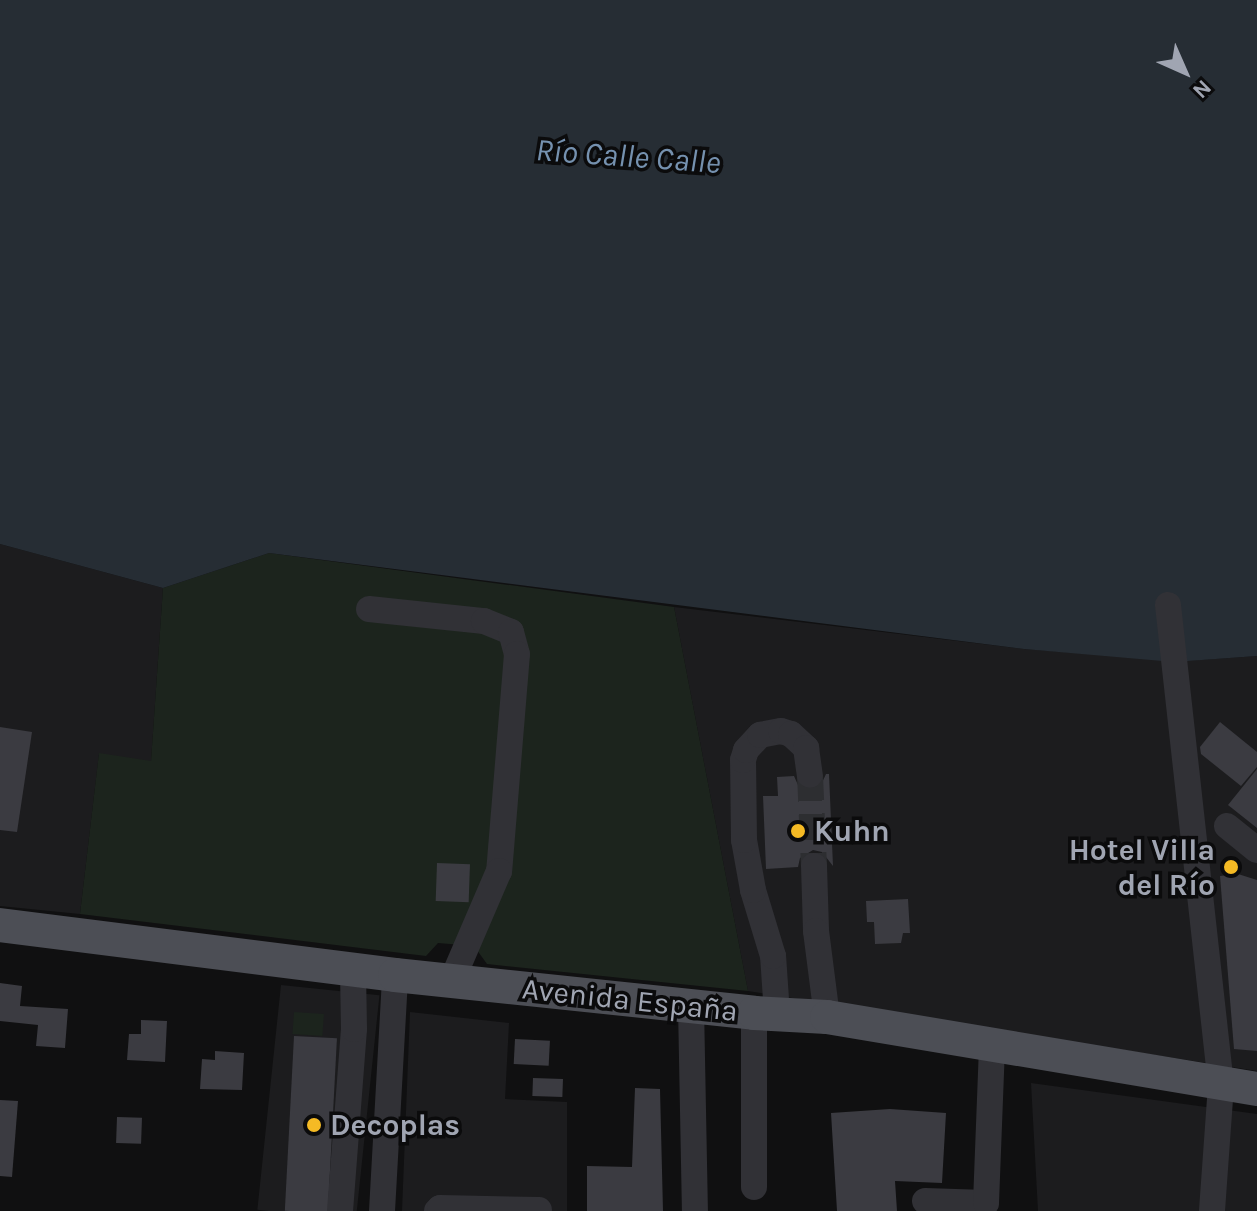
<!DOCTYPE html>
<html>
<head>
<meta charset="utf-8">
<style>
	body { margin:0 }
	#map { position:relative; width:1257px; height:1211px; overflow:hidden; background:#101011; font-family:Karla,sans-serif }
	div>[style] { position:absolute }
	.built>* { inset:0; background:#1c1c1e; transform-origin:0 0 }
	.green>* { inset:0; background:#1c241d; transform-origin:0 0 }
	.water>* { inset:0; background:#262d34 }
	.building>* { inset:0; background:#3b3b41; transform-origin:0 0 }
	.minor-tunnel>* { height:26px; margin-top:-13px; transform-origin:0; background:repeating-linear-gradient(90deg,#2d2e31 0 26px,transparent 0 39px) }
	.minor>* { height:26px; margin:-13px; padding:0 13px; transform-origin:13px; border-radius:13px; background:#313136 }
	.major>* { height:34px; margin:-17px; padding:0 17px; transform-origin:17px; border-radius:17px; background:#4c4e55 }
	.dots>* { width:22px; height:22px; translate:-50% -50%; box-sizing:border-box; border:4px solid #0b0b0c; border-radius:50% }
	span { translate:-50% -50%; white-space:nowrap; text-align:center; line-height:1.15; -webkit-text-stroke:7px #0b0b0c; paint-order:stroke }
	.poi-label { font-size:30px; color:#a0a5b2; font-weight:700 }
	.left { translate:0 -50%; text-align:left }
	.right { translate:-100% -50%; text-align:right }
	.street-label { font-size:30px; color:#a0a5b2 }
	.water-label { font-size:32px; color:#7591af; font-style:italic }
	.north { position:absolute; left:1145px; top:32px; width:80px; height:80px; -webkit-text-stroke:6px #0b0b0c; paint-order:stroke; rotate:135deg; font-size:22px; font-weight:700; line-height:32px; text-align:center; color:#a0a5b2 }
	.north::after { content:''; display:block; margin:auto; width:28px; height:36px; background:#a0a5b2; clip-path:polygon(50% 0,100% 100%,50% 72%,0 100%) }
</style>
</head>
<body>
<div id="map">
	<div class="built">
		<i style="clip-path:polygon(0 544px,163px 588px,151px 762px,99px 754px,80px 914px,0 906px)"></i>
		<i style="clip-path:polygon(674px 607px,1024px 649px,1185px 661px,1257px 656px,1257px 1071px,748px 991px)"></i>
		<i style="left:281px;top:985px;width:99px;height:226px;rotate:6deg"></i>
		<i style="clip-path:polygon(410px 1012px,509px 1023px,505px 1099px,567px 1102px,567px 1211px,402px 1211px)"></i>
		<i style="clip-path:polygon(1031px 1083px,1257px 1114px,1257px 1211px,1038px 1211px)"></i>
	</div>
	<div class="green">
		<i style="clip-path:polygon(269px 553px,674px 607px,748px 991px,487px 964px,474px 946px,438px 943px,426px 956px,80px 914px,99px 753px,151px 761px,163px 588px)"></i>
		<i style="left:294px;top:1012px;width:30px;height:22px;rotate:4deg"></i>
	</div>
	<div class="water">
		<i style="clip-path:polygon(0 0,1257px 0,1257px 656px,1174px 662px,1024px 649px,269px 553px,163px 588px,0 544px)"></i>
	</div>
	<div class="building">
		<i style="clip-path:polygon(1220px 722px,1257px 752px,1257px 767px,1241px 786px,1201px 754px,1200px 747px)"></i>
		<i style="clip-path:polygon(0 727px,32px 732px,17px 832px,0 830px)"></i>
		<i style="clip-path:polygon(1257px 769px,1257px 828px,1228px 805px)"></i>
		<i style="clip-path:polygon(826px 774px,829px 774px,833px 866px,822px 852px,813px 850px,800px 858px,798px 867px,766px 869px,763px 796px,778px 796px,777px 777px,794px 776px,798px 785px,812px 791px,820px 787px)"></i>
		<i style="left:437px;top:863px;width:33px;height:38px;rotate:2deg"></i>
		<i style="clip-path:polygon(1238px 874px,1257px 880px,1257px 1051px,1234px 1049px,1220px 876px)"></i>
		<i style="clip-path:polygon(908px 899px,910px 933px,903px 933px,901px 943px,875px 944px,874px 922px,867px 922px,866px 901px)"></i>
		<i style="clip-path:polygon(0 983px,22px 986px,20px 1006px,68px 1009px,65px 1048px,36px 1046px,38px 1025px,0 1021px)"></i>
		<i style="clip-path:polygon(141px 1020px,167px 1021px,165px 1062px,127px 1060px,129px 1034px,141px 1034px)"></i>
		<i style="left:294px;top:1036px;width:43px;height:175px;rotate:3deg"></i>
		<i style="left:515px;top:1039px;width:35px;height:25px;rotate:3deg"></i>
		<i style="clip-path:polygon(215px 1051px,244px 1053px,242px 1090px,200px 1089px,202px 1059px,215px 1060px)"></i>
		<i style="left:533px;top:1078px;width:30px;height:18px;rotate:2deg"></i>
		<i style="clip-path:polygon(635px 1088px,660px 1089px,663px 1211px,587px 1211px,587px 1166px,632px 1167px)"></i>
		<i style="clip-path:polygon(0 1100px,18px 1101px,12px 1177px,0 1176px)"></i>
		<i style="clip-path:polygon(890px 1109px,946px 1113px,942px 1183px,895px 1181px,897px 1211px,837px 1211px,831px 1113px)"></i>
		<i style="left:117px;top:1117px;width:25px;height:26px;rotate:2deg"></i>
	</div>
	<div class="minor-tunnel">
		<i style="left:810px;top:775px;width:91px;rotate:87.5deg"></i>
	</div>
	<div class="minor">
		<i style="left:1168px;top:605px;width:483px;rotate:83.7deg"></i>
		<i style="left:1221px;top:1085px;width:126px;rotate:94.1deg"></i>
		<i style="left:369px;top:609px;width:116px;rotate:6deg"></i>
		<i style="left:484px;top:621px;width:29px;rotate:22deg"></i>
		<i style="left:511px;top:632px;width:23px;rotate:75deg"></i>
		<i style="left:517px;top:654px;width:218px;rotate:94.7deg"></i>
		<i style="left:499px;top:871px;width:119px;rotate:113.3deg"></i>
		<i style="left:1227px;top:826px;width:38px;rotate:39deg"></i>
		<i style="left:814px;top:866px;width:65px;rotate:88.2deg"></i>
		<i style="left:816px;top:931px;width:87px;rotate:82.7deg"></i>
		<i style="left:691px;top:1006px;width:205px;rotate:88.9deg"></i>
		<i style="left:754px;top:1013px;width:174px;rotate:90deg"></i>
		<i style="left:777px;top:1014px;width:58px;rotate:-93.9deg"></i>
		<i style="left:773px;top:956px;width:69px;rotate:-106.9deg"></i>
		<i style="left:753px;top:890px;width:51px;rotate:-100.2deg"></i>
		<i style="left:744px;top:840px;width:80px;rotate:-90.7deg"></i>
		<i style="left:743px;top:760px;width:10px;rotate:-73deg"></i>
		<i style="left:746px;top:750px;width:21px;rotate:-47deg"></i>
		<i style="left:760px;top:735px;width:21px;rotate:-11deg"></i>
		<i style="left:781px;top:731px;width:10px;rotate:17deg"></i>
		<i style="left:791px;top:734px;width:21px;rotate:43deg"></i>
		<i style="left:806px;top:748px;width:27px;rotate:82deg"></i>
		<i style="left:925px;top:1201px;width:61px;rotate:1.9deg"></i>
		<i style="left:986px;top:1203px;width:156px;rotate:-87.8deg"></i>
		<i style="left:340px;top:1211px;width:183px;rotate:-85.6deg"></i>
		<i style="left:354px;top:1029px;width:60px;rotate:-91deg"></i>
		<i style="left:382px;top:1211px;width:236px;rotate:-86.8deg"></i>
		<i style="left:437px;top:1211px;width:4px;rotate:-45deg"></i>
		<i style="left:440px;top:1208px;width:99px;rotate:1.2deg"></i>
	</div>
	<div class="major">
		<i style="left:0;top:925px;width:398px;rotate:7.2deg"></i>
		<i style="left:395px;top:975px;width:361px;rotate:6deg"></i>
		<i style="left:754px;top:1013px;width:73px;rotate:3.1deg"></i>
		<i style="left:827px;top:1017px;width:436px;rotate:9.5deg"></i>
	</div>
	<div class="dots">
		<i style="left:798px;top:831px;background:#f5ba24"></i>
		<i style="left:1231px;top:867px;background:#f5ba24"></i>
		<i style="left:314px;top:1125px;background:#f5ba24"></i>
	</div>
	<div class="poi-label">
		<span class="left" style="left:814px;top:831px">Kuhn</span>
		<span class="right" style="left:1215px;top:867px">Hotel Villa<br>del Río</span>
		<span class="left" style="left:330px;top:1125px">Decoplas</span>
	</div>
	<div class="street-label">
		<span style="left:630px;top:1000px;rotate:6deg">Avenida España</span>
	</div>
	<div class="water-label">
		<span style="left:628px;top:157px;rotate:4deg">Río Calle Calle</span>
	</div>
	<div class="north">N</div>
</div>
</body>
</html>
